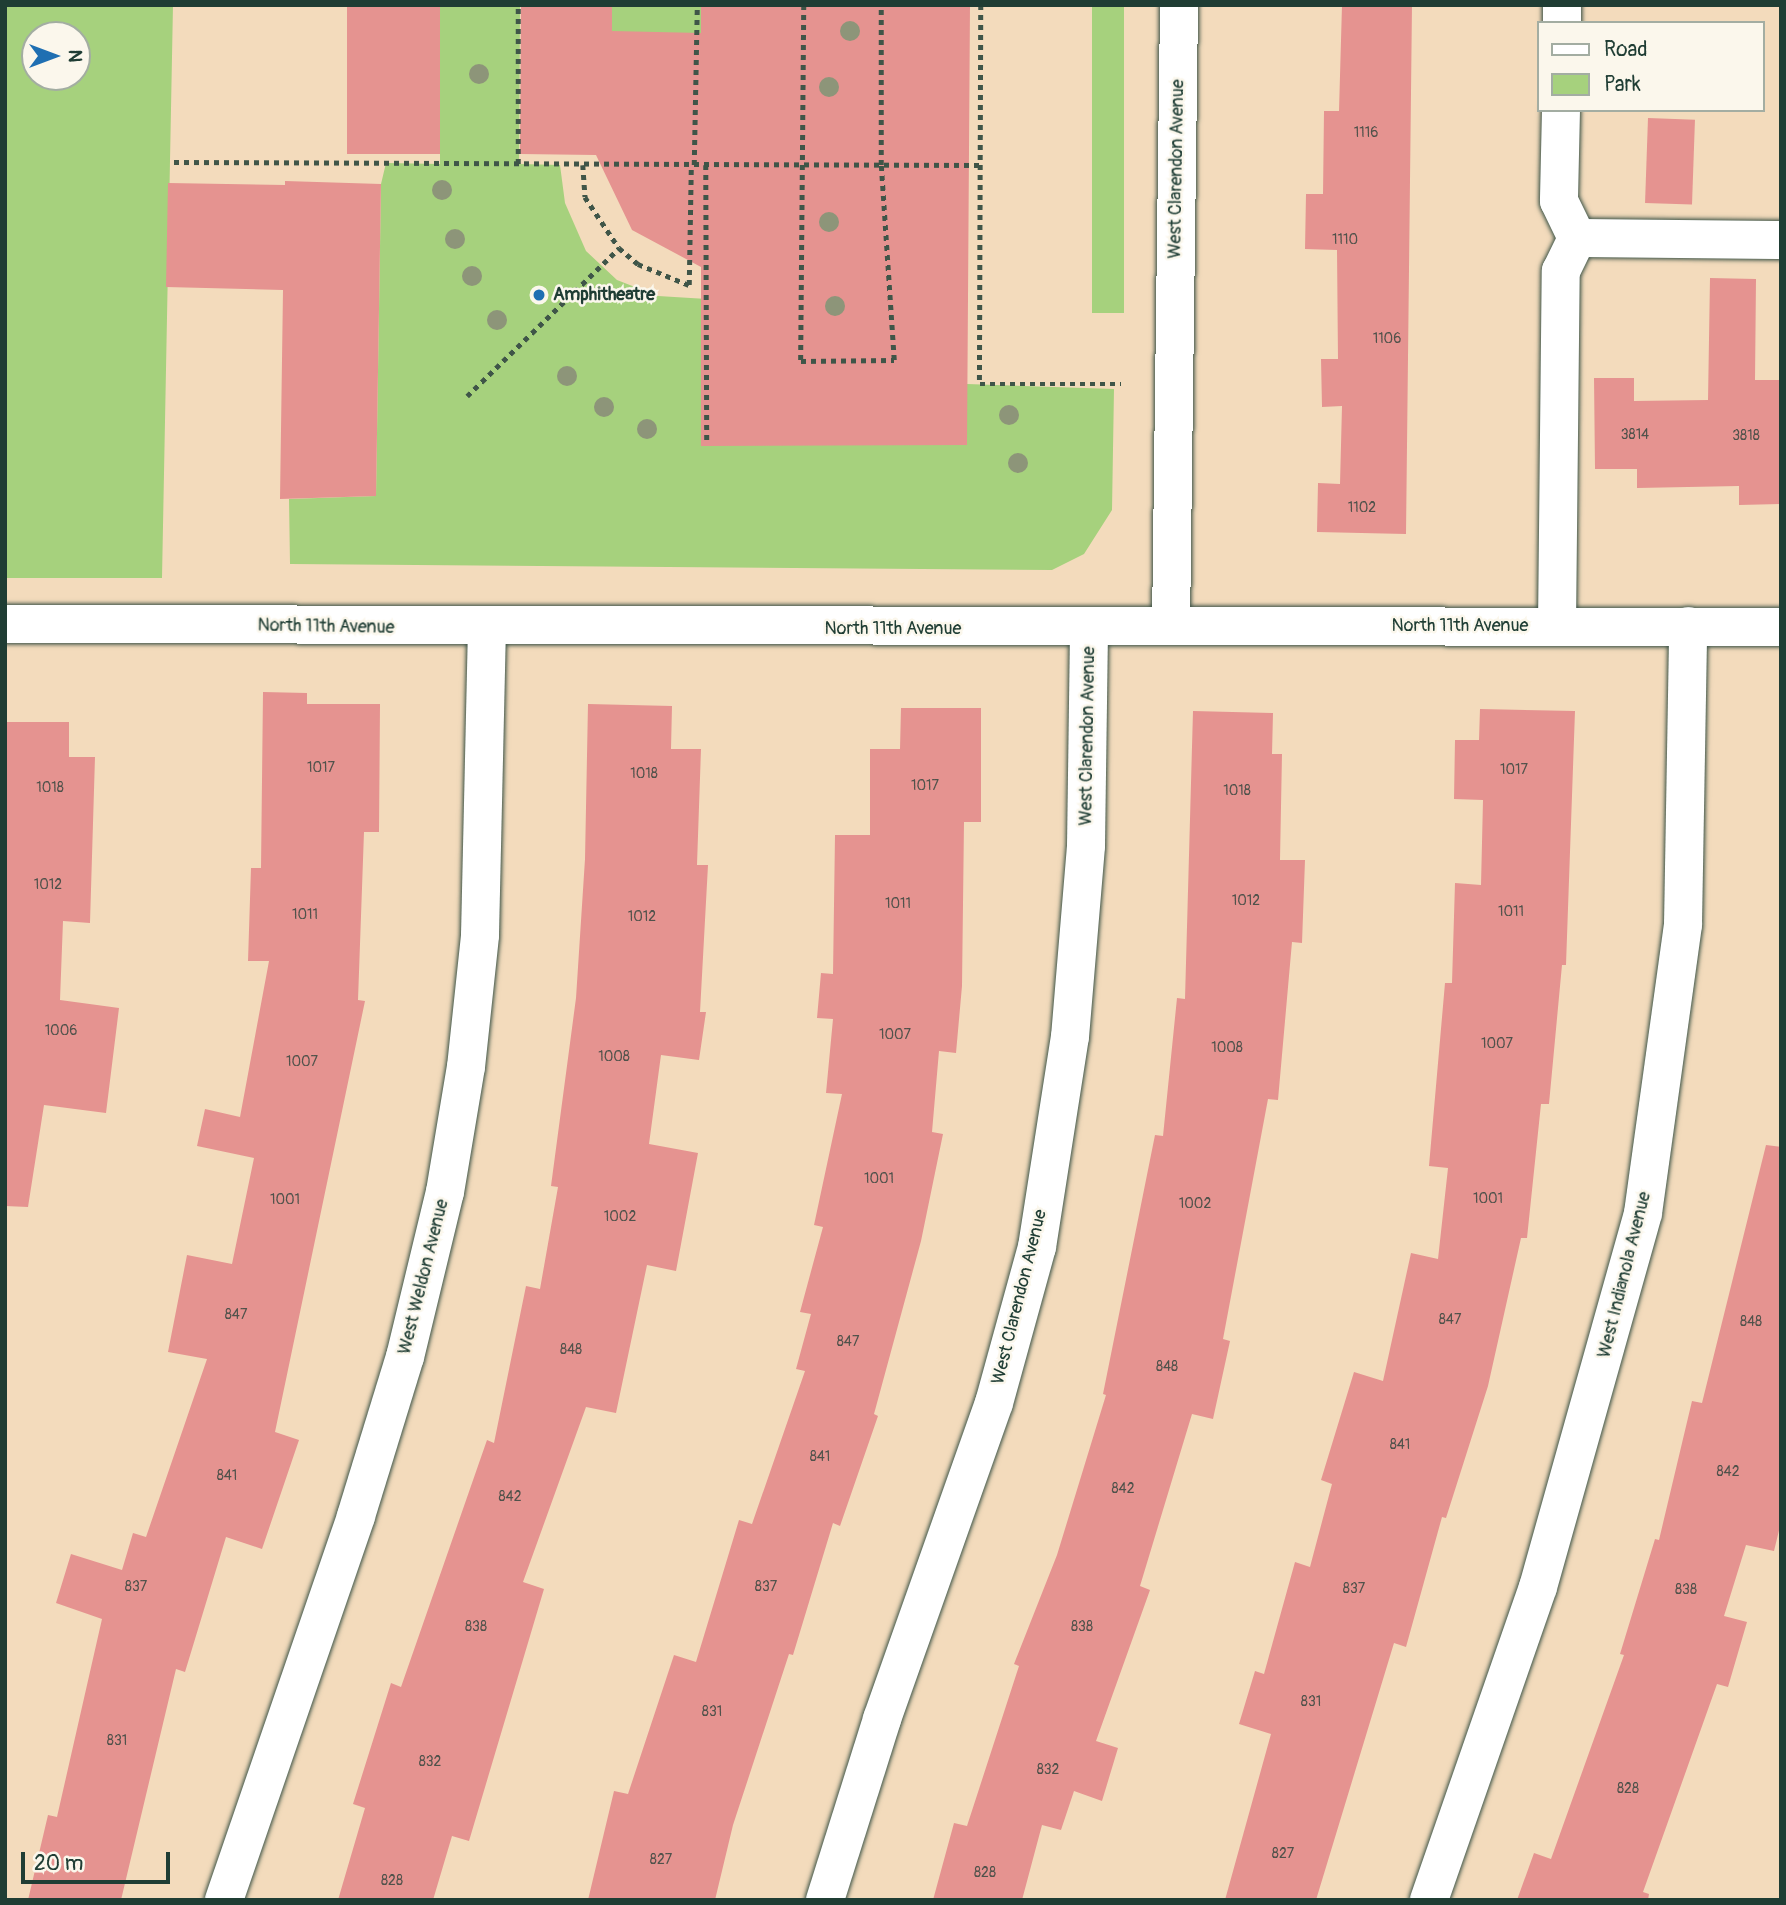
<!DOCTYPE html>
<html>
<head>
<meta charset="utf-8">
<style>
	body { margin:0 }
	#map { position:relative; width:1786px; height:1905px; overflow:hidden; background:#f3dbbc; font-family:Pangolin,sans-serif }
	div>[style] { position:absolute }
	.green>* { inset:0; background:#a6d17d; transform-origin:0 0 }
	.building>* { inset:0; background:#e59390; transform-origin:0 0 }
	.path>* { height:4.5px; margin-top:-2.25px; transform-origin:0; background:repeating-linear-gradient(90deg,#3f5548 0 5px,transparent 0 10px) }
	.roads { filter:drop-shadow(0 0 2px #3f5548) drop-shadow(0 0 2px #3f5548) }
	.minor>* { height:38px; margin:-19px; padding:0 19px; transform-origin:19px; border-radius:19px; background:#fff }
	.trees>* { width:20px; height:20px; margin:-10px; border-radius:50%; background:#8d9579 }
	.dots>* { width:19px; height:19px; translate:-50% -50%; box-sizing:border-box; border:4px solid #fbf7ec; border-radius:50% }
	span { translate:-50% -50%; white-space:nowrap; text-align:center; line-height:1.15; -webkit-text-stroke:5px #fbf7ec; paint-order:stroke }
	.number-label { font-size:14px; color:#50524b }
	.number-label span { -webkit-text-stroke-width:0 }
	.street-label { font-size:18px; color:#1f3d34 }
	.poi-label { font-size:18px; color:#1f3d34; font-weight:700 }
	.left { translate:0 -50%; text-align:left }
	.frame { position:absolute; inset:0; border:7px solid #1f3d34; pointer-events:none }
	.legend { position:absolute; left:1537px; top:21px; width:228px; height:91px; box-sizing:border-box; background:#fbf7ec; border:2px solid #a3ada2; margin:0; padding:9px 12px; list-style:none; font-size:21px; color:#1f3d34 }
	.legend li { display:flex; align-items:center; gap:14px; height:35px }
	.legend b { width:35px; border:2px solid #a3ada2 }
	.north { position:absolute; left:21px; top:21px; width:70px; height:70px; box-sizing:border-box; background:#fbf7ec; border:2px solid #a3ada2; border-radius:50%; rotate:90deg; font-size:19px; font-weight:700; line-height:28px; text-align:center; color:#1f3d34 }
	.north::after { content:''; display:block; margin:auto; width:24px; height:32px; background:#1f6fb2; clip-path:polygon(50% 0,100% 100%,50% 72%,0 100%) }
	.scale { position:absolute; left:21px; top:1852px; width:149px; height:32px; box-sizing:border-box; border:4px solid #1f3d34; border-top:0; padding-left:9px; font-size:21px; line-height:24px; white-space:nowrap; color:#1f3d34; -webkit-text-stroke:5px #fbf7ec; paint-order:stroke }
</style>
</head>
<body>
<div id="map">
	<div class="green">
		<i style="clip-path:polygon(evenodd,5px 5px,173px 5px,162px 578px,5px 578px,5px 5px,35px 35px,77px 35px,77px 77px,35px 77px,35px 35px)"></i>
		<i style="clip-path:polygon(440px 5px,520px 5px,519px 164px,560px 165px,565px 203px,586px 251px,617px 280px,658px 296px,707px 299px,967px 384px,1114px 389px,1112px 510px,1084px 554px,1052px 570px,290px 564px,289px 499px,376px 496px,381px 184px,386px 163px,440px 164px)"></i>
		<i style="clip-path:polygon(612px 5px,701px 5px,701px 161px,612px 31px)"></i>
		<i style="left:1092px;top:5px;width:32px;height:308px"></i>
	</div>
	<div class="building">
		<i style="left:347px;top:5px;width:93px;height:149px"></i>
		<i style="clip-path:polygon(521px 5px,612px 5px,612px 31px,701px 33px,701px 5px,970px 5px,967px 445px,701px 446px,701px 267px,632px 230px,596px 155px,520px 154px)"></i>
		<i style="clip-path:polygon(1342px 5px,1412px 5px,1406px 534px,1317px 532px,1318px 483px,1340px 484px,1342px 406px,1322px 407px,1321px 359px,1338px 359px,1337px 250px,1305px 249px,1306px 194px,1323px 194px,1324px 111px,1339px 111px)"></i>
		<i style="left:1648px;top:118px;width:47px;height:85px;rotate:2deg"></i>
		<i style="clip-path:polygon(285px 181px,381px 184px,376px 496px,280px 499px,283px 290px,166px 287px,168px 183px,285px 185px)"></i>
		<i style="clip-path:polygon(1710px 278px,1756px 279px,1755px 380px,1781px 380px,1781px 504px,1739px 505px,1739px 486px,1637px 488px,1637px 469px,1595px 469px,1594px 378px,1634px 378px,1634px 401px,1708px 400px)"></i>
		<i style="clip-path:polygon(263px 692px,307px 693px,307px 704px,380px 704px,379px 832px,364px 832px,358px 1000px,365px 1001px,275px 1432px,299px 1440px,262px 1549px,226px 1537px,185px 1672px,176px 1669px,121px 1900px,28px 1900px,48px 1815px,57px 1817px,102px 1619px,56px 1603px,71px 1554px,122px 1570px,133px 1533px,146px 1537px,207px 1359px,168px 1352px,187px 1255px,232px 1264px,254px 1158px,197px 1146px,205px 1109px,240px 1117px,269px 961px,248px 961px,251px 868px,261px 868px)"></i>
		<i style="clip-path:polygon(588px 704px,672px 706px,671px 749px,701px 749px,697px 865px,708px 865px,700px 1012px,706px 1012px,699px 1060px,661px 1055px,649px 1144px,698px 1153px,676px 1271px,647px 1265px,616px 1413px,586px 1407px,523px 1582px,544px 1589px,469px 1841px,452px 1836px,433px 1900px,338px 1900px,365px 1808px,353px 1804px,391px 1683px,401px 1687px,487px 1440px,494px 1443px,526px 1286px,540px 1289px,558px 1187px,551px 1186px,576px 998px,585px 859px)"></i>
		<i style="clip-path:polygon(901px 708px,981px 708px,981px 822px,964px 822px,962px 986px,956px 1053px,939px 1051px,932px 1132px,943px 1134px,921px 1241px,874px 1414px,878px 1416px,840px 1526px,833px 1523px,793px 1655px,789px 1654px,733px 1825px,715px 1900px,588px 1900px,614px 1791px,628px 1794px,674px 1655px,696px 1662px,739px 1520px,752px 1524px,805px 1371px,796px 1369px,811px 1314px,800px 1312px,823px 1227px,814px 1225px,842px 1094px,826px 1093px,833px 1019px,817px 1018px,821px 973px,833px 974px,835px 835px,870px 835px,870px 749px,900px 749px)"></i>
		<i style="clip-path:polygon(1480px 709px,1575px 711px,1566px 965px,1562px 965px,1549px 1104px,1541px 1104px,1527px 1238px,1521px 1238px,1488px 1386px,1446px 1518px,1442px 1517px,1406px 1647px,1394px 1643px,1316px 1900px,1225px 1900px,1271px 1734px,1239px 1724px,1255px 1671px,1264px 1674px,1295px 1562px,1310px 1567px,1332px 1484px,1321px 1480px,1354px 1372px,1383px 1381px,1411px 1253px,1438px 1259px,1448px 1168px,1429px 1166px,1445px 983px,1452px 983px,1455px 883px,1481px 885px,1483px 800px,1454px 799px,1455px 740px,1479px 740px)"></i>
		<i style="clip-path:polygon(1193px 711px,1273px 713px,1272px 754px,1282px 754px,1280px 860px,1305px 860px,1302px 943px,1292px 942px,1278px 1100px,1268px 1099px,1223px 1339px,1230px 1341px,1213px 1419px,1192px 1414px,1140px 1586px,1150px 1590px,1096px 1741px,1118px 1748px,1102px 1801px,1074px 1791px,1061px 1830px,1042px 1825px,1022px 1900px,933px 1900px,954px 1823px,967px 1826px,1019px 1666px,1014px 1664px,1057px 1555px,1106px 1395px,1103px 1394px,1155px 1135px,1163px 1136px,1177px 998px,1185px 999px)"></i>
		<i style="clip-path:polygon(5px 722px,69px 722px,69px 757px,95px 757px,90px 923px,63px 921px,60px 1000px,119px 1008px,106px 1113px,44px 1105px,28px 1207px,5px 1206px)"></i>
		<i style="clip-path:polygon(1766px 1145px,1781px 1147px,1781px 1522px,1774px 1551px,1746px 1545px,1724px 1616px,1747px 1622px,1728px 1687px,1717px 1684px,1643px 1892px,1649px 1894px,1648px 1900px,1517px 1900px,1534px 1853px,1551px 1859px,1624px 1655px,1620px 1654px,1655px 1539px,1659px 1540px,1692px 1401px,1702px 1403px)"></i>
	</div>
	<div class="path">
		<i style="left:804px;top:5px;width:356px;rotate:90.5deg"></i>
		<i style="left:801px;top:361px;width:93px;rotate:-0.6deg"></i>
		<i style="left:894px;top:360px;width:195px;rotate:-93.8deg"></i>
		<i style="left:881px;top:165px;width:160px;rotate:-90deg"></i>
		<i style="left:981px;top:5px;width:379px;rotate:90.2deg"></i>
		<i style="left:980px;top:384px;width:141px"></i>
		<i style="left:174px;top:162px;width:805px;rotate:0.21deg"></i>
		<i style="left:518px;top:164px;width:159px;rotate:-90deg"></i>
		<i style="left:583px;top:165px;width:32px;rotate:86deg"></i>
		<i style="left:585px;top:197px;width:61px;rotate:56.3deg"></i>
		<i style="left:619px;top:248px;width:25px;rotate:40deg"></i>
		<i style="left:638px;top:264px;width:55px;rotate:22.4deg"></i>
		<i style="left:689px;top:285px;width:120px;rotate:-89deg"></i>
		<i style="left:694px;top:165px;width:160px;rotate:-88.9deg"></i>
		<i style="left:706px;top:165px;width:275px;rotate:89.8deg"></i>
		<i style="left:467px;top:396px;width:212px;rotate:-44.2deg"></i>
	</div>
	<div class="roads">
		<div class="minor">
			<i style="left:1562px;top:23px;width:18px;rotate:-90deg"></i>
			<i style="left:1561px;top:110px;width:91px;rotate:91.3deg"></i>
			<i style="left:1559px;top:201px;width:41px;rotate:64.1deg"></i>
			<i style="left:1577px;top:238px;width:204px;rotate:0.6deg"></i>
			<i style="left:5px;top:624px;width:1776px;rotate:0.1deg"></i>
			<i style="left:1171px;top:626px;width:621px;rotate:-89.26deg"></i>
			<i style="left:1557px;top:626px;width:355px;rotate:-89.4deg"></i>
			<i style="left:1561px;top:271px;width:37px;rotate:-64deg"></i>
			<i style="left:224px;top:1900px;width:406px;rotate:-71deg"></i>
			<i style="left:356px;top:1516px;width:166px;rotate:-72.9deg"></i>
			<i style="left:405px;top:1357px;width:170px;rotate:-76.4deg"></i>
			<i style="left:445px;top:1192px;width:127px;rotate:-80.5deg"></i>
			<i style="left:466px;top:1067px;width:133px;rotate:-83.9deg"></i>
			<i style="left:480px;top:935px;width:307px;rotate:-88.7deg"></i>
			<i style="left:825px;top:1900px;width:190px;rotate:-72.5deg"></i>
			<i style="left:882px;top:1719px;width:335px;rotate:-70.5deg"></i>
			<i style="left:994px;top:1403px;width:162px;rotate:-74.6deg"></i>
			<i style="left:1037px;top:1247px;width:213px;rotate:-81.1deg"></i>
			<i style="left:1070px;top:1037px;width:192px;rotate:-85.2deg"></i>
			<i style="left:1086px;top:846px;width:218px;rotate:-89.2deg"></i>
			<i style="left:1429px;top:1900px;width:331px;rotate:-70.8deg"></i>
			<i style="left:1538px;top:1587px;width:388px;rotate:-74.3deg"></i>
			<i style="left:1643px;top:1213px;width:291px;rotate:-82.1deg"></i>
			<i style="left:1683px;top:925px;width:299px;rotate:-89deg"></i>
		</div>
	</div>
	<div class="trees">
		<i style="left:850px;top:31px"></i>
		<i style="left:479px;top:74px"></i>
		<i style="left:829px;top:87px"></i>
		<i style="left:442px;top:190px"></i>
		<i style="left:829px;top:222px"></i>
		<i style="left:455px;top:239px"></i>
		<i style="left:472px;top:276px"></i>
		<i style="left:835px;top:306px"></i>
		<i style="left:497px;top:320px"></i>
		<i style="left:567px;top:376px"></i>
		<i style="left:604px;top:407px"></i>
		<i style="left:1009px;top:415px"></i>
		<i style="left:647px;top:429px"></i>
		<i style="left:1018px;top:463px"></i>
	</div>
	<div class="dots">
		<i style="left:539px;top:295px;background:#1f6fb2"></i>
	</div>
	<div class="number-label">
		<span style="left:1366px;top:133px">1116</span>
		<span style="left:1345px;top:240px">1110</span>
		<span style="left:1387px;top:339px">1106</span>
		<span style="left:1635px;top:435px">3814</span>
		<span style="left:1746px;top:436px">3818</span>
		<span style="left:1362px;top:508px">1102</span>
		<span style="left:321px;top:768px">1017</span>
		<span style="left:1514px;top:770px">1017</span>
		<span style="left:644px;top:774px">1018</span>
		<span style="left:925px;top:786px">1017</span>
		<span style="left:50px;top:788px">1018</span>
		<span style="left:1237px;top:791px">1018</span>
		<span style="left:48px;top:885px">1012</span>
		<span style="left:1246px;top:901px">1012</span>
		<span style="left:898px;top:904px">1011</span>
		<span style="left:1511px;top:912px">1011</span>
		<span style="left:305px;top:915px">1011</span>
		<span style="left:642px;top:917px">1012</span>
		<span style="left:61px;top:1031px">1006</span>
		<span style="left:895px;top:1035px">1007</span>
		<span style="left:1497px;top:1044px">1007</span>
		<span style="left:1227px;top:1048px">1008</span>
		<span style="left:614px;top:1057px">1008</span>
		<span style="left:302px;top:1062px">1007</span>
		<span style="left:879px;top:1179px">1001</span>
		<span style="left:1488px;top:1199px">1001</span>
		<span style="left:285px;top:1200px">1001</span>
		<span style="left:1195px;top:1204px">1002</span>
		<span style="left:620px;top:1217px">1002</span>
		<span style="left:236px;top:1315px">847</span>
		<span style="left:1450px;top:1320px">847</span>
		<span style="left:1751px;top:1322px">848</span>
		<span style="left:848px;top:1342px">847</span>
		<span style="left:571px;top:1350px">848</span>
		<span style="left:1167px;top:1367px">848</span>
		<span style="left:1400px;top:1445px">841</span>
		<span style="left:820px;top:1457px">841</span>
		<span style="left:1728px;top:1472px">842</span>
		<span style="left:227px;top:1476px">841</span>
		<span style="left:1123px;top:1489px">842</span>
		<span style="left:510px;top:1497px">842</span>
		<span style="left:136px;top:1587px">837</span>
		<span style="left:766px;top:1587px">837</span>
		<span style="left:1354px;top:1589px">837</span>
		<span style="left:1686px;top:1590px">838</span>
		<span style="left:476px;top:1627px">838</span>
		<span style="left:1082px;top:1627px">838</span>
		<span style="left:1311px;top:1702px">831</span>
		<span style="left:712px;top:1712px">831</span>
		<span style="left:117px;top:1741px">831</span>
		<span style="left:430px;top:1762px">832</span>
		<span style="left:1048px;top:1770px">832</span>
		<span style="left:1628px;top:1789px">828</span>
		<span style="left:1283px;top:1854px">827</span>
		<span style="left:661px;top:1860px">827</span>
		<span style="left:985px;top:1873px">828</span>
		<span style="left:392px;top:1881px">828</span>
	</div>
	<div class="street-label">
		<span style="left:1177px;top:169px;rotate:-89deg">West Clarendon Avenue</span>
		<span style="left:1460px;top:626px">North 11th Avenue</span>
		<span style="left:326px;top:627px;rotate:1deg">North 11th Avenue</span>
		<span style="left:893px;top:629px">North 11th Avenue</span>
		<span style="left:1088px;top:736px;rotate:-89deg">West Clarendon Avenue</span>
		<span style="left:1625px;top:1275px;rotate:-76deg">West Indianola Avenue</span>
		<span style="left:424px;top:1277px;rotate:-76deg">West Weldon Avenue</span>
		<span style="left:1020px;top:1297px;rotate:-76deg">West Clarendon Avenue</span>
	</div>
	<div class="poi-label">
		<span class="left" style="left:553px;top:295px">Amphitheatre</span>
	</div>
	<div class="frame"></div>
	<ul class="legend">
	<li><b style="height:9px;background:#fff"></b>Road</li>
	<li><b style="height:19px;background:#a6d17d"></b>Park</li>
	</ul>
	<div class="north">N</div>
	<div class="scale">20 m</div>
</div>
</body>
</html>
